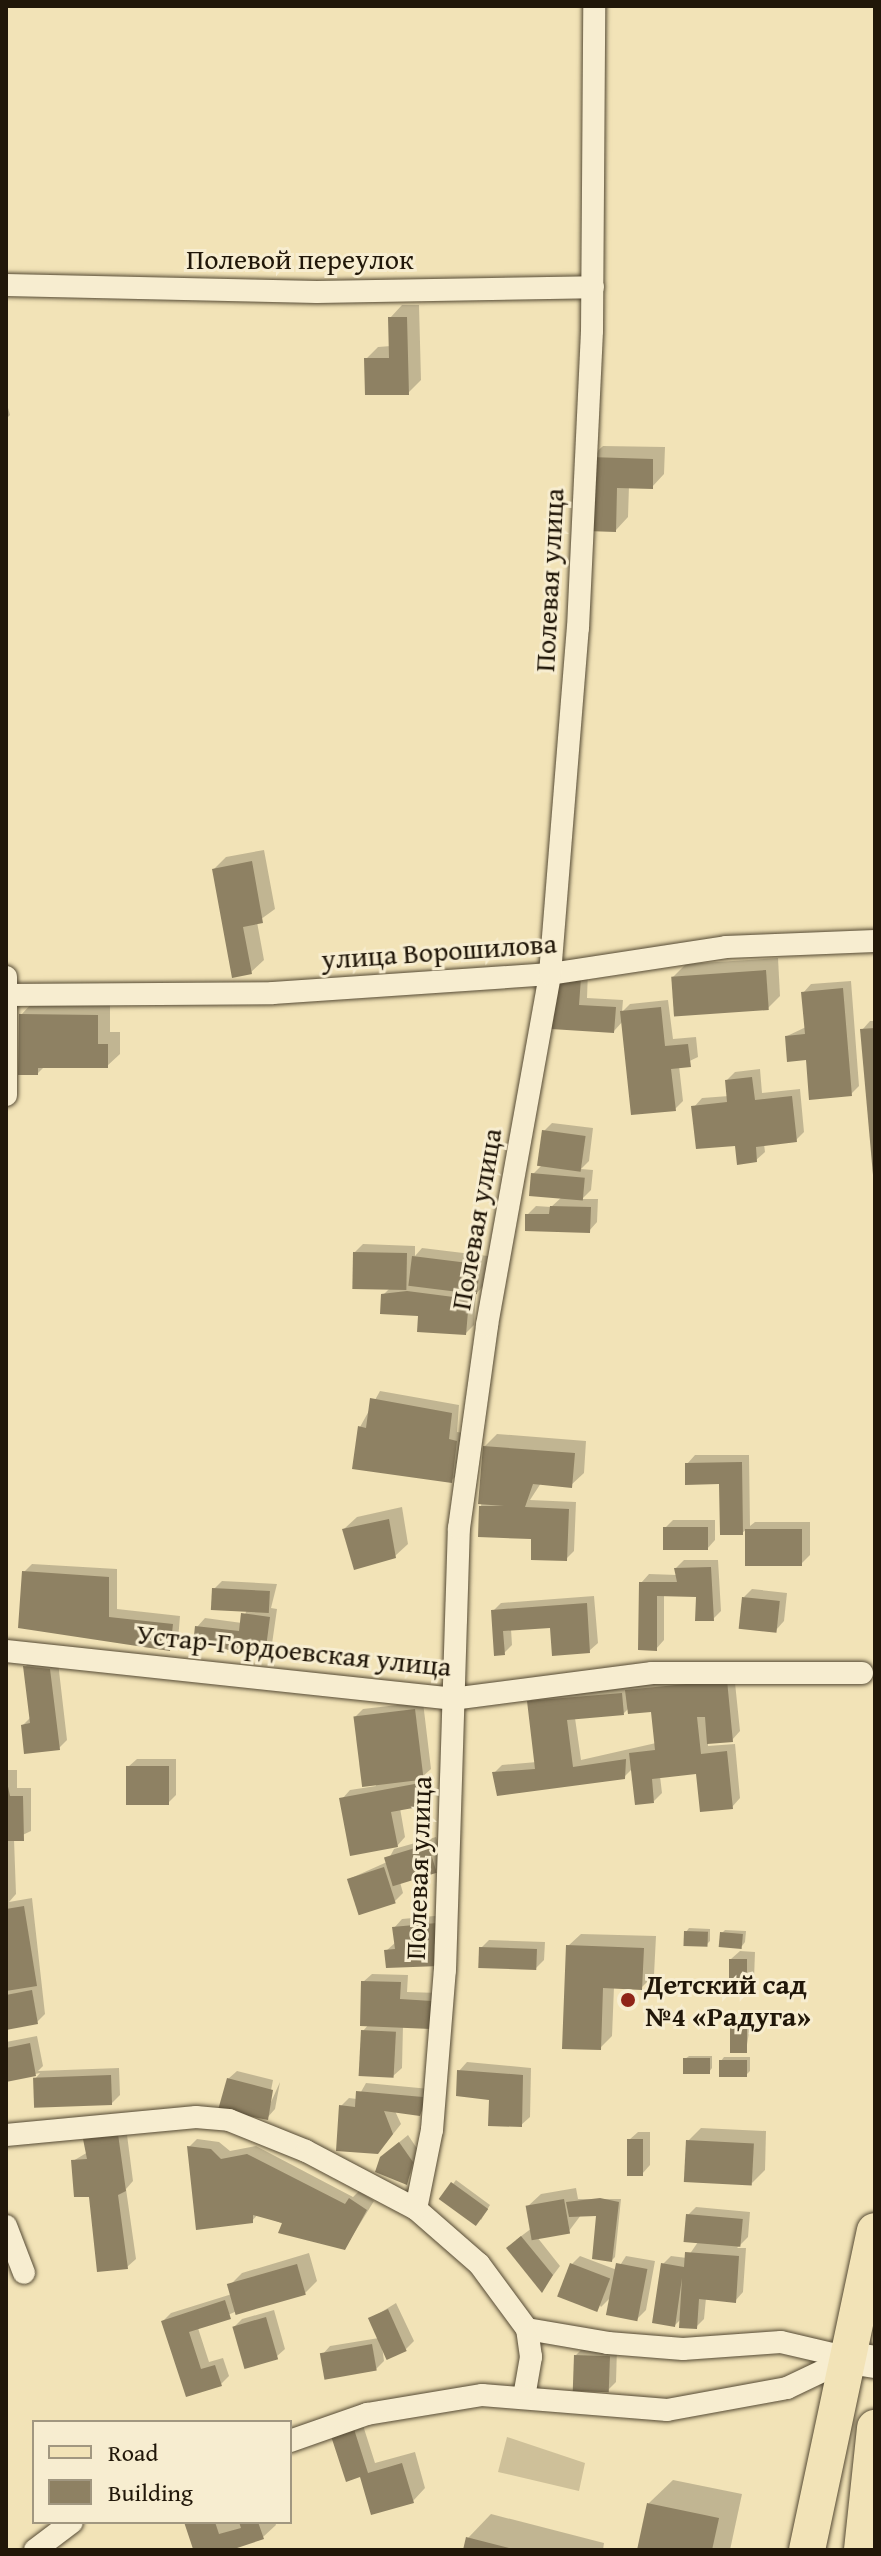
<!DOCTYPE html>
<html>
<head>
<meta charset="utf-8">
<style>
	body { margin:0 }
	#map { position:relative; width:881px; height:2556px; overflow:hidden; background:#f2e3b7; font-family:"Gentium Book Plus",serif }
	div>[style] { position:absolute }
	.green>* { inset:0; background:#cec099 }
	.shadow>* { inset:0; background:#0003 }
	.building>* { inset:0; background:#8e8163; transform-origin:0 0 }
	.roads { filter:drop-shadow(0 0 2px #554a34) drop-shadow(0 0 2px #554a34) }
	.minor>* { height:22px; margin:-11px; padding:0 11px; transform-origin:11px; border-radius:11px; background:#f7edd0 }
	.secondary>* { height:32px; margin:-16px; padding:0 16px; transform-origin:16px; border-radius:16px; background:#f7edd0 }
	.primary>* { height:36px; margin:-18px; padding:0 18px; transform-origin:18px; border-radius:18px; background:#f2e3b7 }
	.dots>* { width:22px; height:22px; translate:-50% -50%; box-sizing:border-box; border:4px solid #f7edd0; border-radius:50% }
	span { translate:-50% -50%; white-space:nowrap; text-align:center; line-height:1.15; -webkit-text-stroke:6px #f7edd0; paint-order:stroke }
	.street-label { font-size:28px; color:#211709 }
	.poi-label { font-size:28px; color:#211709; font-weight:700 }
	.left { translate:0 -50%; text-align:left }
	.frame { position:absolute; inset:0; border:8px solid #211709; pointer-events:none }
	.legend { position:absolute; left:32px; top:2420px; width:260px; height:104px; box-sizing:border-box; background:#f7edd0; border:2px solid #a19780; margin:0; padding:10px 14px; list-style:none; font-size:24px; color:#211709 }
	.legend li { display:flex; align-items:center; gap:16px; height:40px }
	.legend b { width:40px; border:2px solid #a19780 }
</style>
</head>
<body>
<div id="map">
	<div class="green">
		<i style="clip-path:polygon(507px 2437px,585px 2463px,579px 2491px,498px 2472px)"></i>
	</div>
	<div class="shadow">
		<i style="clip-path:polygon(402px 305px,419px 305px,421px 380px,408px 393px,366px 359px,378px 347px,391px 346px,390px 318px)"></i>
		<i style="clip-path:polygon(6px 401px,10px 415px,6px 419px)"></i>
		<i style="clip-path:polygon(603px 446px,665px 447px,664px 474px,652px 487px,629px 486px,628px 517px,616px 530px,590px 458px)"></i>
		<i style="clip-path:polygon(264px 850px,275px 909px,257px 922px,264px 960px,251px 972px,214px 869px,226px 857px)"></i>
		<i style="clip-path:polygon(778px 958px,780px 996px,768px 1008px,673px 977px,686px 964px)"></i>
		<i style="clip-path:polygon(588px 971px,587px 998px,623px 1000px,622px 1012px,630px 1004px,668px 1000px,673px 1039px,696px 1037px,698px 1057px,679px 1066px,683px 1101px,675px 1109px,623px 1021px,614px 1031px,553px 1027px,556px 977px)"></i>
		<i style="clip-path:polygon(851px 981px,859px 1086px,851px 1094px,787px 1036px,806px 1027px,803px 993px,811px 984px)"></i>
		<i style="clip-path:polygon(33px 1002px,110px 1003px,110px 1032px,120px 1032px,120px 1054px,107px 1066px,45px 1066px,38px 1073px,21px 1015px)"></i>
		<i style="clip-path:polygon(870px 1021px,875px 1021px,875px 1177px,862px 1030px)"></i>
		<i style="clip-path:polygon(760px 1069px,762px 1093px,800px 1089px,804px 1132px,796px 1140px,764px 1144px,765px 1152px,756px 1160px,694px 1107px,702px 1098px,729px 1096px,727px 1080px,735px 1072px)"></i>
		<i style="clip-path:polygon(552px 1123px,593px 1128px,589px 1161px,581px 1169px,593px 1170px,591px 1190px,582px 1199px,598px 1199px,597px 1222px,589px 1231px,527px 1215px,536px 1206px,551px 1207px,562px 1197px,533px 1174px,543px 1164px,544px 1131px)"></i>
		<i style="clip-path:polygon(363px 1244px,415px 1246px,415px 1256px,422px 1248px,488px 1256px,485px 1284px,476px 1294px,474px 1325px,466px 1333px,383px 1295px,390px 1288px,355px 1252px)"></i>
		<i style="clip-path:polygon(380px 1391px,459px 1405px,457px 1432px,464px 1433px,459px 1473px,451px 1481px,360px 1427px)"></i>
		<i style="clip-path:polygon(497px 1434px,586px 1441px,584px 1473px,571px 1485px,541px 1483px,530px 1500px,576px 1502px,574px 1551px,566px 1559px,481px 1507px,485px 1446px)"></i>
		<i style="clip-path:polygon(695px 1455px,749px 1455px,750px 1526px,755px 1522px,810px 1522px,810px 1555px,802px 1563px,747px 1564px,747px 1529px,742px 1533px,721px 1482px,687px 1464px)"></i>
		<i style="clip-path:polygon(402px 1507px,408px 1544px,395px 1556px,344px 1529px,357px 1517px)"></i>
		<i style="clip-path:polygon(673px 1520px,715px 1520px,715px 1540px,707px 1549px,665px 1528px)"></i>
		<i style="clip-path:polygon(684px 1560px,718px 1560px,721px 1611px,713px 1619px,698px 1595px,664px 1594px,664px 1640px,656px 1649px,641px 1583px,649px 1574px,677px 1575px,676px 1568px)"></i>
		<i style="clip-path:polygon(32px 1564px,117px 1569px,117px 1609px,180px 1616px,178px 1640px,170px 1649px,20px 1627px,24px 1572px)"></i>
		<i style="clip-path:polygon(222px 1581px,277px 1584px,271px 1608px,277px 1609px,272px 1644px,264px 1653px,197px 1627px,205px 1618px,242px 1623px,247px 1609px,214px 1589px)"></i>
		<i style="clip-path:polygon(752px 1589px,787px 1593px,784px 1621px,776px 1630px,744px 1597px)"></i>
		<i style="clip-path:polygon(594px 1596px,598px 1643px,589px 1651px,552px 1626px,511px 1629px,512px 1645px,504px 1653px,493px 1611px,501px 1603px)"></i>
		<i style="clip-path:polygon(33px 1659px,58px 1662px,67px 1740px,59px 1748px,23px 1725px,31px 1717px,25px 1667px)"></i>
		<i style="clip-path:polygon(evenodd,734px 1673px,740px 1731px,732px 1740px,708px 1742px,708px 1746px,735px 1744px,740px 1798px,732px 1807px,698px 1772px,660px 1776px,662px 1793px,654px 1801px,633px 1768px,624px 1777px,494px 1773px,502px 1765px,537px 1762px,529px 1702px,537px 1694px,734px 1673px,629px 1708px,653px 1710px,656px 1743px,581px 1760px,575px 1718px,624px 1713px,629px 1708px)"></i>
		<i style="clip-path:polygon(423px 1702px,431px 1769px,422px 1777px,428px 1776px,432px 1796px,424px 1804px,400px 1808px,405px 1837px,397px 1846px,342px 1799px,350px 1790px,376px 1786px,355px 1717px,363px 1709px)"></i>
		<i style="clip-path:polygon(137px 1759px,176px 1759px,176px 1795px,168px 1803px,128px 1767px)"></i>
		<i style="clip-path:polygon(6px 1770px,17px 1770px,17px 1788px,31px 1788px,31px 1831px,14px 1839px,16px 1894px,9px 1902px,32px 1898px,45px 2014px,37px 2022px,6px 2028px)"></i>
		<i style="clip-path:polygon(436px 1837px,444px 1863px,436px 1871px,400px 1882px,403px 1893px,395px 1901px,349px 1879px,387px 1862px,394px 1849px)"></i>
		<i style="clip-path:polygon(445px 1915px,447px 1956px,386px 1951px,396px 1942px,394px 1928px,402px 1919px)"></i>
		<i style="clip-path:polygon(689px 1928px,710px 1929px,710px 1941px,706px 1945px,686px 1932px)"></i>
		<i style="clip-path:polygon(725px 1930px,746px 1931px,745px 1942px,742px 1946px,722px 1933px)"></i>
		<i style="clip-path:polygon(581px 1934px,656px 1936px,654px 1975px,641px 1988px,614px 1987px,612px 2036px,600px 2048px,568px 1946px)"></i>
		<i style="clip-path:polygon(489px 1940px,545px 1942px,544px 1960px,536px 1968px,481px 1948px)"></i>
		<i style="clip-path:polygon(740px 1951px,755px 1952px,754px 1979px,746px 1987px,731px 1959px)"></i>
		<i style="clip-path:polygon(372px 1974px,408px 1975px,407px 1992px,440px 1993px,439px 2019px,403px 2026px,402px 2068px,393px 2076px,363px 2031px,369px 2024px,363px 1982px)"></i>
		<i style="clip-path:polygon(736px 2026px,750px 2026px,746px 2051px,732px 2029px)"></i>
		<i style="clip-path:polygon(37px 2036px,43px 2066px,38px 2071px,119px 2068px,120px 2095px,112px 2103px,35px 2079px,40px 2073px,6px 2080px,6px 2042px)"></i>
		<i style="clip-path:polygon(689px 2056px,712px 2056px,712px 2068px,709px 2072px,685px 2059px)"></i>
		<i style="clip-path:polygon(724px 2057px,750px 2057px,750px 2071px,746px 2075px,721px 2061px)"></i>
		<i style="clip-path:polygon(467px 2062px,531px 2068px,530px 2117px,521px 2125px,459px 2071px)"></i>
		<i style="clip-path:polygon(237px 2071px,273px 2080px,267px 2111px,280px 2082px,275px 2109px,267px 2118px,228px 2079px)"></i>
		<i style="clip-path:polygon(366px 2083px,430px 2089px,427px 2106px,419px 2114px,395px 2111px,401px 2124px,386px 2143px,341px 2106px,349px 2098px,357px 2099px)"></i>
		<i style="clip-path:polygon(126px 2127px,133px 2181px,126px 2189px,136px 2259px,127px 2267px,73px 2161px,88px 2152px,85px 2139px,93px 2131px)"></i>
		<i style="clip-path:polygon(701px 2128px,766px 2131px,765px 2170px,752px 2183px,688px 2141px)"></i>
		<i style="clip-path:polygon(638px 2132px,650px 2132px,650px 2165px,642px 2174px,629px 2140px)"></i>
		<i style="clip-path:polygon(408px 2135px,420px 2153px,406px 2183px,391px 2149px)"></i>
		<i style="clip-path:polygon(197px 2139px,219px 2142px,230px 2151px,256px 2146px,353px 2197px,359px 2191px,374px 2201px,345px 2248px,258px 2214px,252px 2221px,189px 2147px)"></i>
		<i style="clip-path:polygon(456px 2180px,490px 2205px,481px 2220px,453px 2184px)"></i>
		<i style="clip-path:polygon(576px 2188px,578px 2199px,621px 2199px,615px 2257px,612px 2260px,598px 2213px,581px 2215px,569px 2231px,537px 2237px,560px 2266px,542px 2290px,516px 2240px,532px 2228px,528px 2206px,541px 2194px)"></i>
		<i style="clip-path:polygon(696px 2207px,750px 2212px,748px 2237px,737px 2248px,746px 2248px,743px 2292px,735px 2301px,706px 2298px,704px 2319px,696px 2327px,682px 2318px,675px 2325px,663px 2264px,671px 2256px,687px 2258px,698px 2242px,688px 2215px)"></i>
		<i style="clip-path:polygon(309px 2253px,317px 2281px,305px 2293px,237px 2311px,198px 2328px,209px 2362px,223px 2358px,229px 2376px,221px 2384px,187px 2394px,163px 2321px,171px 2313px,232px 2294px,229px 2286px,242px 2273px)"></i>
		<i style="clip-path:polygon(580px 2256px,617px 2270px,626px 2256px,655px 2261px,646px 2310px,637px 2319px,613px 2295px,601px 2307px,572px 2264px)"></i>
		<i style="clip-path:polygon(396px 2303px,414px 2341px,406px 2349px,382px 2346px,384px 2361px,376px 2369px,322px 2355px,330px 2346px,379px 2338px,370px 2319px)"></i>
		<i style="clip-path:polygon(274px 2310px,285px 2349px,276px 2357px,234px 2327px,242px 2319px)"></i>
		<i style="clip-path:polygon(584px 2347px,617px 2348px,616px 2382px,608px 2390px,576px 2355px)"></i>
		<i style="clip-path:polygon(361px 2419px,375px 2463px,415px 2452px,425px 2488px,413px 2501px,361px 2474px,340px 2425px)"></i>
		<i style="clip-path:polygon(673px 2480px,742px 2494px,730px 2550px,639px 2550px,649px 2503px)"></i>
		<i style="clip-path:polygon(491px 2514px,604px 2543px,603px 2550px,465px 2550px,468px 2538px)"></i>
		<i style="clip-path:polygon(186px 2522px,275px 2522px,276px 2525px,263px 2537px,225px 2550px,205px 2550px)"></i>
	</div>
	<div class="building">
		<i style="clip-path:polygon(388px 317px,407px 317px,409px 395px,365px 395px,364px 358px,389px 358px)"></i>
		<i style="clip-path:polygon(589px 457px,653px 459px,653px 489px,617px 488px,616px 532px,587px 531px)"></i>
		<i style="clip-path:polygon(252px 861px,263px 923px,243px 927px,252px 974px,232px 978px,212px 869px)"></i>
		<i style="left:766px;top:970px;width:40px;height:95px;rotate:86deg"></i>
		<i style="clip-path:polygon(554px 977px,581px 978px,579px 1005px,616px 1007px,614px 1033px,551px 1029px)"></i>
		<i style="clip-path:polygon(843px 988px,852px 1096px,809px 1100px,806px 1060px,787px 1062px,785px 1036px,805px 1034px,801px 992px)"></i>
		<i style="clip-path:polygon(661px 1007px,665px 1046px,688px 1044px,691px 1067px,671px 1069px,676px 1111px,631px 1115px,620px 1011px)"></i>
		<i style="clip-path:polygon(19px 1014px,98px 1015px,98px 1044px,108px 1044px,108px 1068px,38px 1068px,38px 1075px,18px 1075px)"></i>
		<i style="clip-path:polygon(875px 1028px,875px 1175px,873px 1175px,860px 1029px)"></i>
		<i style="clip-path:polygon(752px 1077px,755px 1100px,792px 1096px,797px 1142px,756px 1147px,757px 1162px,737px 1165px,735px 1146px,696px 1149px,691px 1106px,727px 1102px,725px 1080px)"></i>
		<i style="left:542px;top:1130px;width:44px;height:36px;rotate:8deg"></i>
		<i style="left:531px;top:1173px;width:54px;height:23px;rotate:5deg"></i>
		<i style="clip-path:polygon(550px 1206px,591px 1207px,590px 1233px,525px 1231px,525px 1214px,549px 1214px)"></i>
		<i style="left:353px;top:1252px;width:54px;height:37px;rotate:1deg"></i>
		<i style="left:412px;top:1256px;width:69px;height:30px;rotate:7deg"></i>
		<i style="clip-path:polygon(407px 1291px,469px 1299px,466px 1335px,417px 1332px,418px 1316px,380px 1314px,381px 1294px)"></i>
		<i style="clip-path:polygon(370px 1398px,452px 1413px,449px 1439px,457px 1441px,452px 1483px,352px 1469px,358px 1426px,366px 1428px)"></i>
		<i style="clip-path:polygon(483px 1446px,575px 1453px,572px 1488px,533px 1484px,525px 1507px,569px 1509px,567px 1561px,531px 1560px,531px 1539px,478px 1537px,479px 1506px,504px 1506px,478px 1504px)"></i>
		<i style="clip-path:polygon(742px 1462px,743px 1535px,720px 1535px,719px 1484px,685px 1485px,685px 1463px)"></i>
		<i style="clip-path:polygon(389px 1519px,396px 1558px,354px 1570px,342px 1529px)"></i>
		<i style="left:663px;top:1527px;width:45px;height:23px"></i>
		<i style="left:745px;top:1529px;width:57px;height:37px"></i>
		<i style="clip-path:polygon(711px 1567px,714px 1621px,695px 1621px,696px 1597px,657px 1596px,657px 1651px,638px 1650px,639px 1582px,677px 1582px,674px 1568px)"></i>
		<i style="clip-path:polygon(22px 1571px,109px 1577px,109px 1617px,173px 1624px,170px 1651px,18px 1628px)"></i>
		<i style="left:212px;top:1588px;width:58px;height:22px;rotate:3deg"></i>
		<i style="left:742px;top:1597px;width:38px;height:32px;rotate:6deg"></i>
		<i style="clip-path:polygon(587px 1603px,590px 1653px,552px 1656px,550px 1628px,503px 1631px,505px 1655px,494px 1656px,491px 1610px)"></i>
		<i style="clip-path:polygon(241px 1613px,270px 1617px,265px 1655px,193px 1645px,195px 1626px,239px 1631px)"></i>
		<i style="clip-path:polygon(23px 1666px,50px 1669px,60px 1750px,24px 1754px,21px 1725px,30px 1723px)"></i>
		<i style="clip-path:polygon(727px 1680px,733px 1742px,707px 1744px,705px 1717px,697px 1717px,701px 1754px,727px 1751px,733px 1809px,700px 1812px,696px 1774px,652px 1779px,654px 1803px,635px 1805px,629px 1753px,655px 1750px,651px 1712px,628px 1714px,625px 1690px)"></i>
		<i style="clip-path:polygon(622px 1693px,624px 1715px,567px 1720px,573px 1767px,626px 1759px,625px 1779px,497px 1796px,492px 1772px,535px 1769px,527px 1701px)"></i>
		<i style="left:415px;top:1709px;width:71px;height:62px;rotate:83deg"></i>
		<i style="left:126px;top:1766px;width:43px;height:39px"></i>
		<i style="clip-path:polygon(6px 1777px,10px 1796px,23px 1796px,24px 1841px,6px 1841px)"></i>
		<i style="clip-path:polygon(420px 1783px,424px 1806px,391px 1812px,398px 1847px,350px 1856px,339px 1798px)"></i>
		<i style="left:428px;top:1844px;width:30px;height:46px;rotate:73deg"></i>
		<i style="left:384px;top:1867px;width:38px;height:39px;rotate:72deg"></i>
		<i style="clip-path:polygon(24px 1906px,37px 1986px,6px 1991px,6px 1909px)"></i>
		<i style="clip-path:polygon(437px 1923px,440px 1966px,386px 1968px,384px 1950px,395px 1949px,392px 1927px)"></i>
		<i style="left:684px;top:1931px;width:24px;height:15px;rotate:2deg"></i>
		<i style="left:720px;top:1932px;width:23px;height:15px;rotate:5deg"></i>
		<i style="clip-path:polygon(566px 1945px,644px 1948px,642px 1990px,603px 1988px,601px 2050px,562px 2049px)"></i>
		<i style="left:479px;top:1947px;width:58px;height:21px;rotate:2deg"></i>
		<i style="left:729px;top:1959px;width:18px;height:29px"></i>
		<i style="clip-path:polygon(361px 1981px,401px 1982px,400px 1999px,432px 2001px,431px 2029px,360px 2026px)"></i>
		<i style="clip-path:polygon(32px 1990px,38px 2024px,6px 2030px,6px 1995px)"></i>
		<i style="left:747px;top:2028px;width:25px;height:17px;rotate:90deg"></i>
		<i style="left:361px;top:2030px;width:35px;height:46px;rotate:3deg"></i>
		<i style="clip-path:polygon(30px 2043px,36px 2076px,6px 2082px,6px 2048px)"></i>
		<i style="left:683px;top:2058px;width:27px;height:16px"></i>
		<i style="left:719px;top:2060px;width:28px;height:17px"></i>
		<i style="clip-path:polygon(457px 2070px,523px 2075px,522px 2127px,488px 2126px,489px 2100px,456px 2096px)"></i>
		<i style="left:111px;top:2075px;width:30px;height:78px;rotate:88deg"></i>
		<i style="clip-path:polygon(227px 2078px,273px 2090px,268px 2120px,218px 2110px)"></i>
		<i style="clip-path:polygon(356px 2091px,423px 2097px,423px 2107px,420px 2116px,384px 2111px,393px 2134px,378px 2154px,336px 2151px,339px 2105px,355px 2107px)"></i>
		<i style="clip-path:polygon(118px 2134px,126px 2191px,118px 2195px,128px 2269px,97px 2272px,89px 2197px,74px 2197px,71px 2160px,87px 2159px,83px 2139px)"></i>
		<i style="left:627px;top:2139px;width:16px;height:37px"></i>
		<i style="left:686px;top:2140px;width:68px;height:42px;rotate:3deg"></i>
		<i style="clip-path:polygon(399px 2142px,413px 2162px,407px 2185px,375px 2172px,380px 2157px)"></i>
		<i style="clip-path:polygon(187px 2146px,211px 2149px,221px 2159px,247px 2154px,345px 2204px,349px 2198px,367px 2210px,345px 2250px,278px 2233px,282px 2223px,253px 2215px,253px 2223px,196px 2230px)"></i>
		<i style="left:451px;top:2182px;width:46px;height:21px;rotate:36deg"></i>
		<i style="clip-path:polygon(600px 2198px,619px 2202px,612px 2262px,592px 2259px,596px 2216px,569px 2217px,566px 2202px)"></i>
		<i style="left:564px;top:2199px;width:35px;height:39px;rotate:80deg"></i>
		<i style="left:686px;top:2214px;width:57px;height:28px;rotate:5deg"></i>
		<i style="clip-path:polygon(521px 2236px,553px 2275px,542px 2293px,506px 2248px)"></i>
		<i style="clip-path:polygon(685px 2252px,739px 2256px,736px 2303px,699px 2299px,697px 2329px,679px 2328px,682px 2278px,675px 2327px,652px 2323px,661px 2263px,684px 2267px)"></i>
		<i style="left:570px;top:2263px;width:43px;height:36px;rotate:21deg"></i>
		<i style="left:616px;top:2263px;width:32px;height:53px;rotate:11deg"></i>
		<i style="left:297px;top:2264px;width:32px;height:73px;rotate:74deg"></i>
		<i style="clip-path:polygon(225px 2300px,231px 2319px,189px 2332px,201px 2369px,215px 2365px,222px 2386px,186px 2397px,161px 2321px)"></i>
		<i style="left:388px;top:2309px;width:46px;height:22px;rotate:66deg"></i>
		<i style="left:266px;top:2317px;width:44px;height:35px;rotate:74deg"></i>
		<i style="left:372px;top:2344px;width:27px;height:53px;rotate:80deg"></i>
		<i style="left:574px;top:2355px;width:36px;height:36px;rotate:2deg"></i>
		<i style="clip-path:polygon(353px 2426px,368px 2473px,402px 2463px,414px 2503px,371px 2515px,360px 2477px,346px 2482px,330px 2433px)"></i>
		<i style="clip-path:polygon(647px 2503px,719px 2518px,712px 2550px,637px 2550px)"></i>
		<i style="clip-path:polygon(184px 2522px,215px 2522px,219px 2534px,241px 2528px,239px 2522px,258px 2522px,264px 2539px,231px 2550px,193px 2549px)"></i>
		<i style="clip-path:polygon(466px 2537px,513px 2549px,513px 2550px,463px 2550px)"></i>
	</div>
	<div class="roads">
		<div class="minor">
			<i style="left:6px;top:285px;width:311px;rotate:1.3deg"></i>
			<i style="left:317px;top:292px;width:276px;rotate:-1deg"></i>
			<i style="left:6px;top:977px;width:118px;rotate:90deg"></i>
			<i style="left:6px;top:995px;width:267px;rotate:-0.4deg"></i>
			<i style="left:273px;top:993px;width:278px;rotate:-3.9deg"></i>
			<i style="left:550px;top:974px;width:178px;rotate:-8.7deg"></i>
			<i style="left:726px;top:947px;width:149px;rotate:-2.3deg"></i>
			<i style="left:6px;top:1651px;width:449px;rotate:6.1deg"></i>
			<i style="left:452px;top:1699px;width:202px;rotate:-7.4deg"></i>
			<i style="left:652px;top:1673px;width:210px"></i>
			<i style="left:6px;top:2135px;width:191px;rotate:-5.4deg"></i>
			<i style="left:196px;top:2117px;width:33px;rotate:5deg"></i>
			<i style="left:229px;top:2120px;width:83px;rotate:21.9deg"></i>
			<i style="left:306px;top:2151px;width:124px;rotate:27.8deg"></i>
			<i style="left:6px;top:2226px;width:50px;rotate:69deg"></i>
			<i style="left:527px;top:2329px;width:82px;rotate:9.8deg"></i>
			<i style="left:608px;top:2343px;width:75px;rotate:4.6deg"></i>
			<i style="left:683px;top:2349px;width:98px;rotate:-4.1deg"></i>
			<i style="left:781px;top:2342px;width:71px;rotate:13.1deg"></i>
			<i style="left:524px;top:2397px;width:41px;rotate:-80.1deg"></i>
			<i style="left:531px;top:2357px;width:28px;rotate:-98deg"></i>
			<i style="left:527px;top:2329px;width:81px;rotate:-126.4deg"></i>
			<i style="left:479px;top:2264px;width:84px;rotate:-138.9deg"></i>
			<i style="left:416px;top:2209px;width:81px;rotate:-78.6deg"></i>
			<i style="left:432px;top:2130px;width:161px;rotate:-85.4deg"></i>
			<i style="left:445px;top:1970px;width:442px;rotate:-88.2deg"></i>
			<i style="left:459px;top:1528px;width:205px;rotate:-82.1deg"></i>
			<i style="left:487px;top:1325px;width:357px;rotate:-79.8deg"></i>
			<i style="left:550px;top:974px;width:347px;rotate:-85.4deg"></i>
			<i style="left:578px;top:628px;width:297px;rotate:-87.3deg"></i>
			<i style="left:592px;top:331px;width:325px;rotate:-89.6deg"></i>
			<i style="left:290px;top:2441px;width:82px;rotate:-19.3deg"></i>
			<i style="left:367px;top:2414px;width:117px;rotate:-9.4deg"></i>
			<i style="left:482px;top:2395px;width:186px;rotate:4.6deg"></i>
			<i style="left:667px;top:2410px;width:122px;rotate:-10.4deg"></i>
			<i style="left:787px;top:2388px;width:70px;rotate:-25.5deg"></i>
			<i style="left:35px;top:2550px;width:46px;rotate:-37.1deg"></i>
		</div>
		<div class="secondary">
			<i style="left:850px;top:2358px;width:25px;rotate:9deg"></i>
		</div>
		<div class="primary">
			<i style="left:807px;top:2550px;width:326px;rotate:-78deg"></i>
			<i style="left:862px;top:2550px;width:123px;rotate:-83.9deg"></i>
		</div>
	</div>
	<div class="dots">
		<i style="left:628px;top:2000px;background:#8f2418"></i>
	</div>
	<div class="street-label">
		<span style="left:300px;top:259px">Полевой переулок</span>
		<span style="left:549px;top:580px;rotate:-87deg">Полевая улица</span>
		<span style="left:439px;top:951px;rotate:-4deg">улица Ворошилова</span>
		<span style="left:476px;top:1219px;rotate:-80deg">Полевая улица</span>
		<span style="left:294px;top:1650px;rotate:6deg">Устар-Гордоевская улица</span>
		<span style="left:418px;top:1868px;rotate:-88deg">Полевая улица</span>
	</div>
	<div class="poi-label">
		<span class="left" style="left:644px;top:2000px">Детский сад<br>№4 «Радуга»</span>
	</div>
	<div class="frame"></div>
	<ul class="legend">
	<li><b style="height:10px;background:#f2e3b7"></b>Road</li>
	<li><b style="height:22px;background:#8e8163"></b>Building</li>
	</ul>
</div>
</body>
</html>
